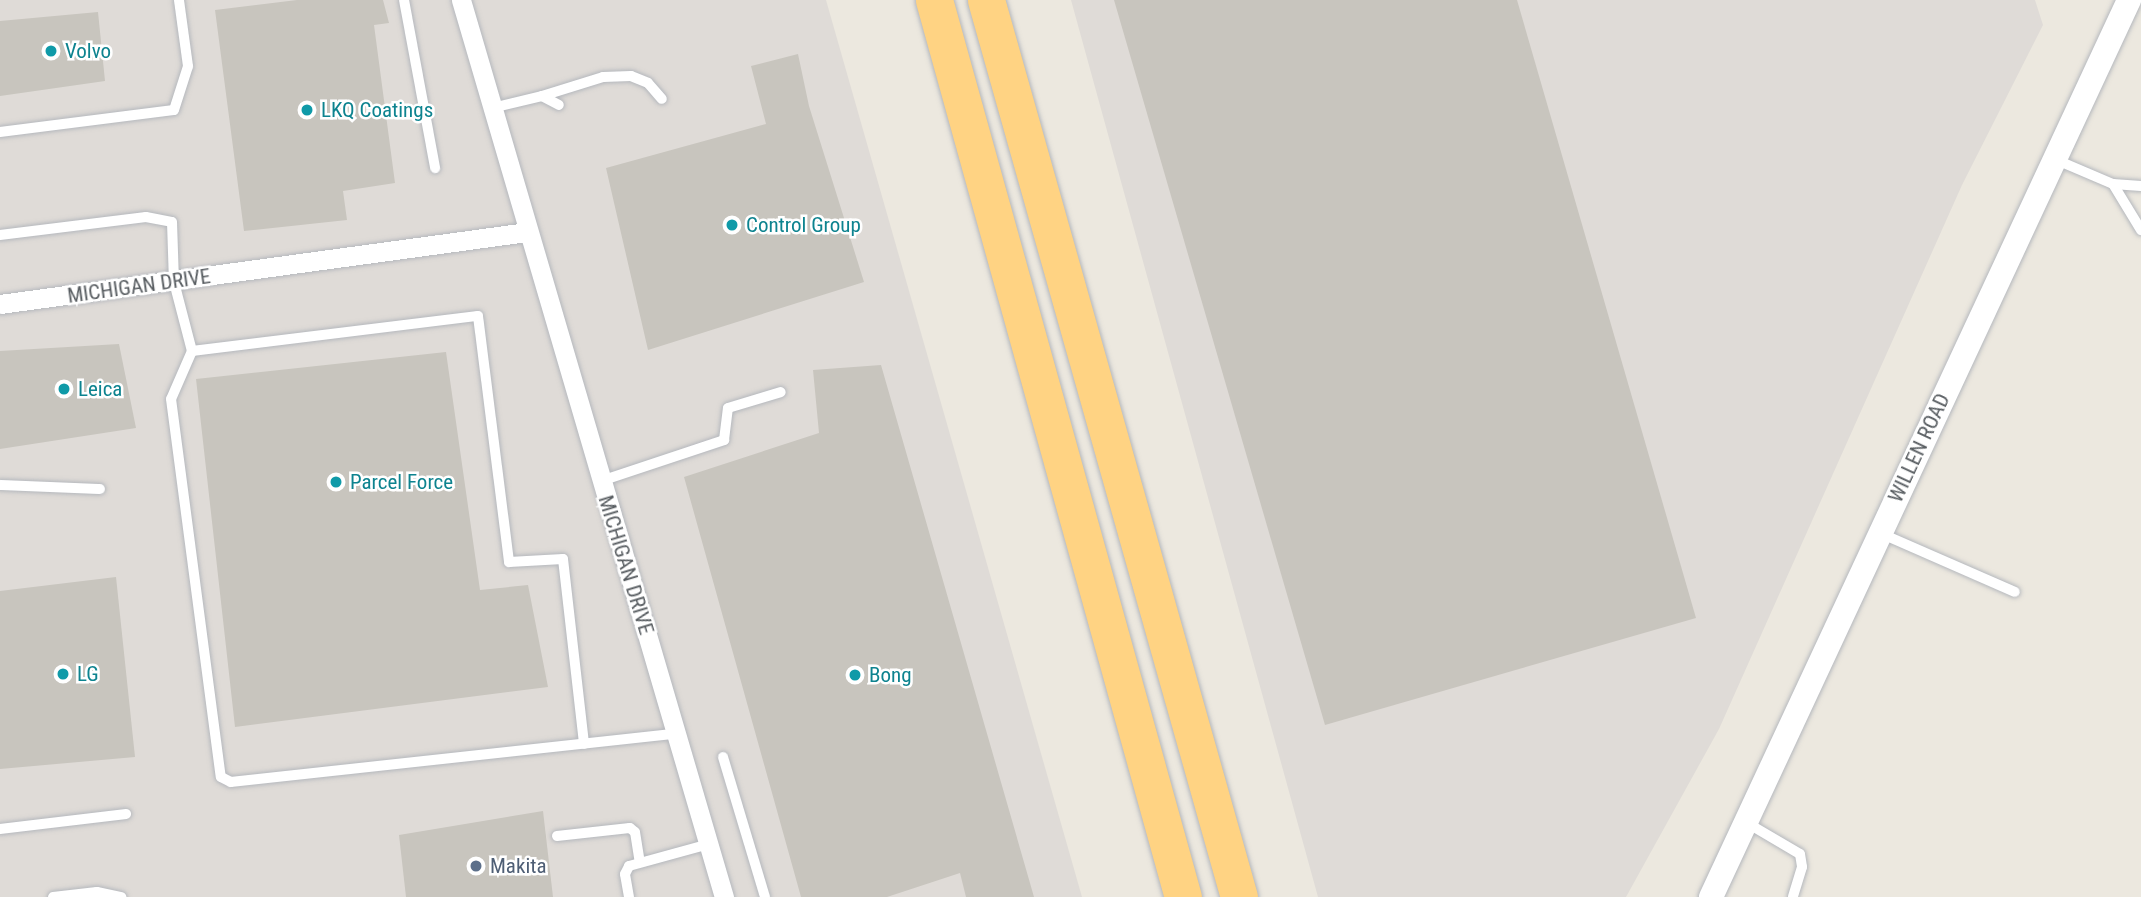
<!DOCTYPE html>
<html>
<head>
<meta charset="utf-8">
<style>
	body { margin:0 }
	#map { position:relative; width:2141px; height:897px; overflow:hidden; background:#ece8df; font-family:"Roboto Condensed",sans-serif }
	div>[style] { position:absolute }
	.industrial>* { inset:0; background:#dfdbd7 }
	.building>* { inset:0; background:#c8c5be }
	.roads { filter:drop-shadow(0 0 2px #b5b8bd) drop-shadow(0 0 2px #b5b8bd) }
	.service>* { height:10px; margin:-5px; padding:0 5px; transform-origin:5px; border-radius:5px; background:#fff }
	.minor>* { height:19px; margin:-9.5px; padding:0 9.5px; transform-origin:9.5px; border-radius:9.5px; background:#fff }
	.tertiary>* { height:24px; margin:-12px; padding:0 12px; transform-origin:12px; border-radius:12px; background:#fff }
	.motorway>* { height:37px; margin:-18.5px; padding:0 18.5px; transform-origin:18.5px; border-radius:18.5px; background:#ffd383 }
	.dots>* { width:19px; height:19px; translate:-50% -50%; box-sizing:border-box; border:4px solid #fff; border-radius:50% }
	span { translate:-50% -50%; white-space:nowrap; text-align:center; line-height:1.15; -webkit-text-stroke:5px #fff; paint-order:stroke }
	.culture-label { font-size:21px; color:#0d838f }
	.left { translate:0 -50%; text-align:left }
	.street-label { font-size:21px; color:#585d61 }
	.service-label { font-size:21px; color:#4e5e75 }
</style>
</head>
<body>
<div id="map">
	<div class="industrial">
		<i style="clip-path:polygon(0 0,826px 0,1082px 897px,0 897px)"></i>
		<i style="clip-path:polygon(1071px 0,2035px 0,2043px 25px,1962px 185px,1719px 729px,1626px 897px,1318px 897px)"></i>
	</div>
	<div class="building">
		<i style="clip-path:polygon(297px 0,383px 0,389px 23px,374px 25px,395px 183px,343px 191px,347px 220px,244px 231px,215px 10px)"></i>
		<i style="clip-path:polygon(1114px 0,1517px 0,1696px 618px,1325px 725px)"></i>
		<i style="clip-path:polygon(98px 12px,105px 81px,0 96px,0 21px)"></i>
		<i style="clip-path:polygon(798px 54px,809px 106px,864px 282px,648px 350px,606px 168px,766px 124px,751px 66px)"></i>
		<i style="clip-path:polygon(119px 344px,136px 428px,0 449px,0 351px)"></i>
		<i style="clip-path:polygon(446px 352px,480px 590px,528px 585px,548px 687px,235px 727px,196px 379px)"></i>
		<i style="clip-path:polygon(881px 365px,1034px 897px,966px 897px,960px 873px,887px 897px,801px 897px,684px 477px,819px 433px,813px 370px)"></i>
		<i style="clip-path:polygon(116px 577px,135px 757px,0 769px,0 591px)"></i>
		<i style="clip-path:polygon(543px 811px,553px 897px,406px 897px,399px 835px)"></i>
	</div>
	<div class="roads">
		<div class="service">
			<i style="left:404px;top:0;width:171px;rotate:79.5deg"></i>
			<i style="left:542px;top:96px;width:64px;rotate:-17.3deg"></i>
			<i style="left:603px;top:77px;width:28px;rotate:-2deg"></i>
			<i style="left:631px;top:76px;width:18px;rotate:22deg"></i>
			<i style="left:648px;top:83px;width:21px;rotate:49deg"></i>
			<i style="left:492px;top:108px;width:51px;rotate:-13.5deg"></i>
			<i style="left:542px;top:96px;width:19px;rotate:28deg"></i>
			<i style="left:0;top:132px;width:175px;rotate:-7.2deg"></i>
			<i style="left:174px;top:110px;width:46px;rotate:-72.3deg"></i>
			<i style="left:188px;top:66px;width:67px;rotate:-97.8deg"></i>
			<i style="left:2066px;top:164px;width:51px;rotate:23.1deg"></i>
			<i style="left:2113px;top:184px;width:28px;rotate:4deg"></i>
			<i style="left:2113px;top:184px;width:54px;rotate:58.7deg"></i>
			<i style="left:0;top:235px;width:147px;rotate:-7deg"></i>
			<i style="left:146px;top:217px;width:26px;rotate:11deg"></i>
			<i style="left:172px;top:222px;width:60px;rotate:88.1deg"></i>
			<i style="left:174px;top:282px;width:71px;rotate:75.4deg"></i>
			<i style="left:192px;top:351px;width:288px;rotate:-7deg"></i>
			<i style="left:478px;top:316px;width:248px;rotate:82.8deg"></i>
			<i style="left:509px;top:562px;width:54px;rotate:-3.2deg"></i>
			<i style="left:563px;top:559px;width:186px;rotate:83.5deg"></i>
			<i style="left:192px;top:351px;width:52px;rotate:113.6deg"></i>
			<i style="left:171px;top:399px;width:381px;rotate:82.5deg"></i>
			<i style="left:221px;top:777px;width:11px;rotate:27deg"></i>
			<i style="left:231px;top:782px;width:448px;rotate:-6.2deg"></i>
			<i style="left:601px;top:481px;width:130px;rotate:-18.4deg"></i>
			<i style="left:724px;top:440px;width:32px;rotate:-83deg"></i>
			<i style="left:728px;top:408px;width:55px;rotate:-16.8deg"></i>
			<i style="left:0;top:485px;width:100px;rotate:2.3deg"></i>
			<i style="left:1880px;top:533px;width:147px;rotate:23.6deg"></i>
			<i style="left:723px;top:757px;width:146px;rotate:73.3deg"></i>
			<i style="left:1754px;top:827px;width:53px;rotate:30.4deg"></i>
			<i style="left:1800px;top:854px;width:13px;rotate:81deg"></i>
			<i style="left:1802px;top:867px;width:31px;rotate:107deg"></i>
			<i style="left:0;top:829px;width:127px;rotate:-6.8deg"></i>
			<i style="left:557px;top:836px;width:73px;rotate:-6.3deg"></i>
			<i style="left:630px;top:828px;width:6px;rotate:39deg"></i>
			<i style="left:635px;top:832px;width:30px;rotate:81deg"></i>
			<i style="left:53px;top:897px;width:44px;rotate:-6.5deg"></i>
			<i style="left:97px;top:892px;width:25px;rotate:12deg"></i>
			<i style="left:629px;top:897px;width:23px;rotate:-100deg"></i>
			<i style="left:625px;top:874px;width:9px;rotate:-63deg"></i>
			<i style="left:629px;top:866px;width:83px;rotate:-15.4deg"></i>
		</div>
		<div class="minor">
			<i style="left:461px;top:0;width:935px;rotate:73.66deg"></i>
			<i style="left:0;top:304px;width:532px;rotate:-7.78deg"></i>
		</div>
		<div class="tertiary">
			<i style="left:1711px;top:897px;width:990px;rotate:-65.01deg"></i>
		</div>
		<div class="motorway">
			<i style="left:934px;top:0;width:931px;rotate:74.49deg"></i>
			<i style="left:986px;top:0;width:932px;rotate:74.25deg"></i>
		</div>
	</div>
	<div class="dots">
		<i style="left:51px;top:51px;background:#0f9aa8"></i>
		<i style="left:307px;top:110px;background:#0f9aa8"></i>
		<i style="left:732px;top:225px;background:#0f9aa8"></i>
		<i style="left:64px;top:389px;background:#0f9aa8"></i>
		<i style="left:336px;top:482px;background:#0f9aa8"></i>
		<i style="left:63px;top:674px;background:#0f9aa8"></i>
		<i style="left:855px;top:675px;background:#0f9aa8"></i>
		<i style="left:476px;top:866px;background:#5c6f8a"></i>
	</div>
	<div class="culture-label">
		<span class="left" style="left:65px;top:51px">Volvo</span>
		<span class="left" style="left:321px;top:110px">LKQ Coatings</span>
		<span class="left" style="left:746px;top:225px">Control Group</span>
		<span class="left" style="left:78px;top:389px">Leica</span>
		<span class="left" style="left:350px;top:482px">Parcel Force</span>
		<span class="left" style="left:77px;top:674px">LG</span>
		<span class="left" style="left:869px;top:675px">Bong</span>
	</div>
	<div class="street-label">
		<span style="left:139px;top:286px;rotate:-8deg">MICHIGAN DRIVE</span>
		<span style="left:1919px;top:448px;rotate:-65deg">WILLEN ROAD</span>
		<span style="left:626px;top:565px;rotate:73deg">MICHIGAN DRIVE</span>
	</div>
	<div class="service-label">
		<span class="left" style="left:490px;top:866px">Makita</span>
	</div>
</div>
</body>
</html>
